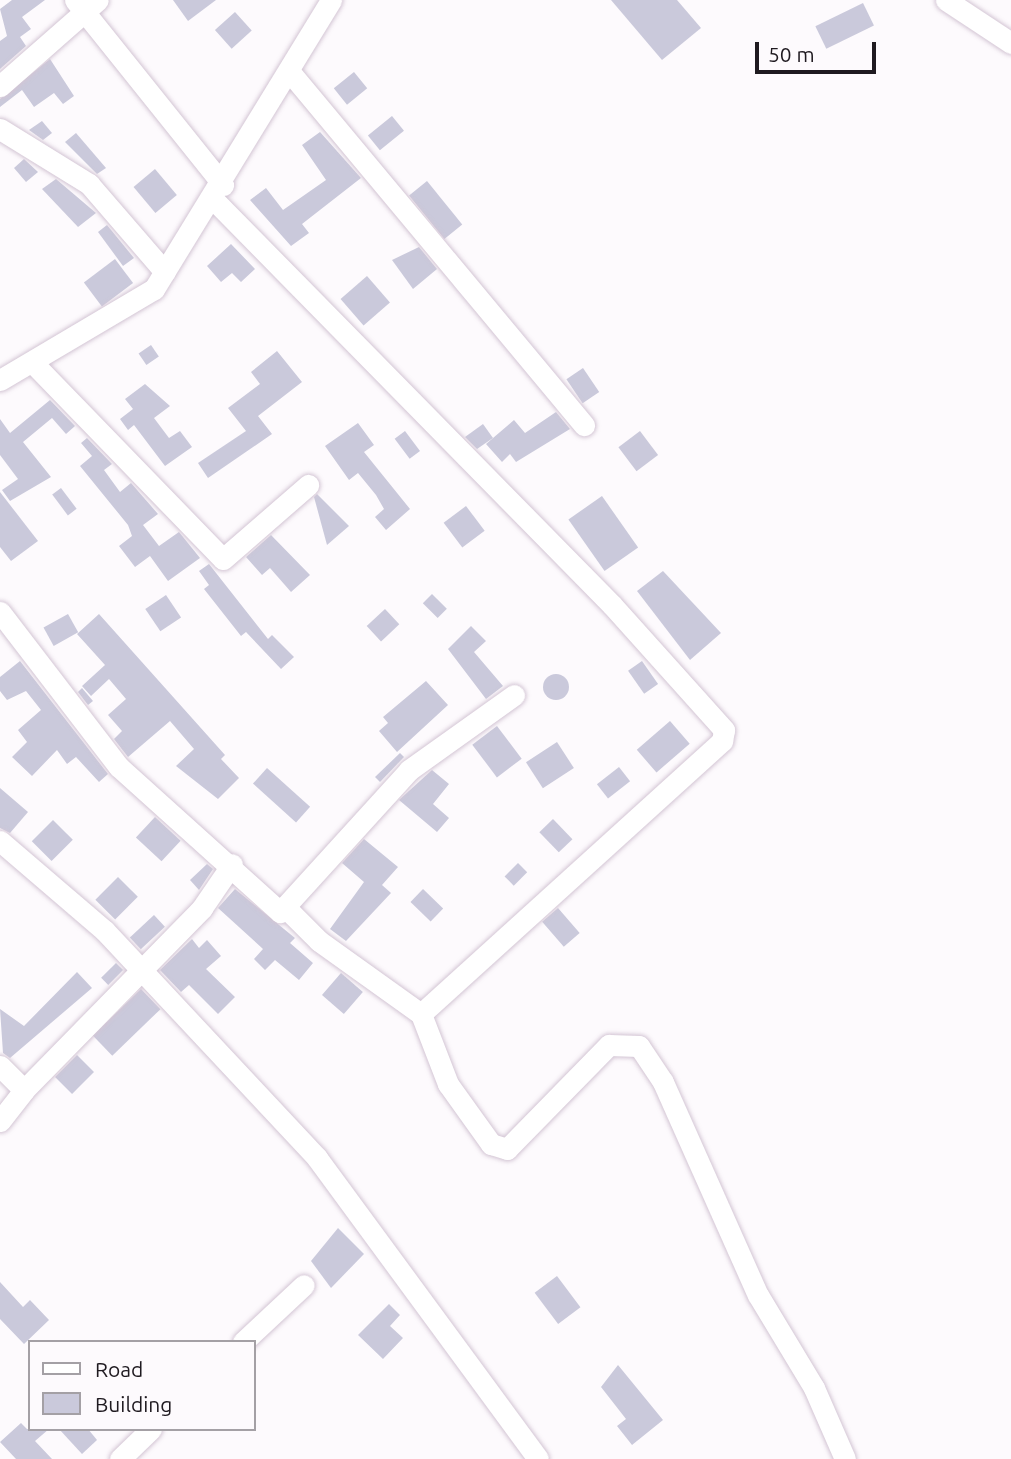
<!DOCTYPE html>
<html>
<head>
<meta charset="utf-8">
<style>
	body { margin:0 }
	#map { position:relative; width:1011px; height:1459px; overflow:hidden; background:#fdfafd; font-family:Ubuntu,sans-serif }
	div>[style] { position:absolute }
	.building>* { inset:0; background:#cac9db; transform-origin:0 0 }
	.round { border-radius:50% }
	.roads { filter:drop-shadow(0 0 2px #d3c5d4) drop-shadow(0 0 2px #d3c5d4) }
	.minor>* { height:21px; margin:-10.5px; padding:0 10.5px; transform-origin:10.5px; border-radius:10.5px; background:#fff }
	span { translate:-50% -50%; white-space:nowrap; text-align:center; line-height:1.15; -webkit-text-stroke:7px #fdfafd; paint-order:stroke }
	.legend { position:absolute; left:28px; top:1340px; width:228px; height:91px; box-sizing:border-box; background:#fdfafd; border:2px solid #a4a0a5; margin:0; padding:9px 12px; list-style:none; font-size:21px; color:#1f1a20 }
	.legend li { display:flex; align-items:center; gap:14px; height:35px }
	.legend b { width:35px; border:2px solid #a4a0a5 }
	.scale { position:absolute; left:755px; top:42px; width:121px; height:32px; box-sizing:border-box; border:4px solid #1f1a20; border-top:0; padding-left:9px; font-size:21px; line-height:24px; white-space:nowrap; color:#1f1a20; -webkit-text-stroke:5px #fdfafd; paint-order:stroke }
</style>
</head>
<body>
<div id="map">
	<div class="building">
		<i style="clip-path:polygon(12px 0,45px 0,22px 17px,31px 29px,20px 37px,26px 46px,0 69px,0 41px,7px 36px,0 9px)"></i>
		<i style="clip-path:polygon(173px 0,216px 0,188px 21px)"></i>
		<i style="clip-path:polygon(611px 0,677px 0,701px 28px,662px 60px)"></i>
		<i style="left:863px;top:3px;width:25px;height:53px;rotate:64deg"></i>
		<i style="left:235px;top:12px;width:25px;height:27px;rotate:48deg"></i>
		<i style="clip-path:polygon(50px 59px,74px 96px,63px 104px,54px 93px,34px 107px,22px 90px,0 107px,0 99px)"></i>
		<i style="left:354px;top:72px;width:21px;height:26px;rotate:51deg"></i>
		<i style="left:392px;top:116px;width:19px;height:31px;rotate:51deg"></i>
		<i style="clip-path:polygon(42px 121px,52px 133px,43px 140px,29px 130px)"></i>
		<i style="clip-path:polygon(320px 132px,361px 178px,302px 224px,309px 233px,291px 246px,250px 200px,266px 188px,283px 210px,326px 180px,302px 145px)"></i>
		<i style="clip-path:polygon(76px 133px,106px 168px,97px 174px,65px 142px)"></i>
		<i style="clip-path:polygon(24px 159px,38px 172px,26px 182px,14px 168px)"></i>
		<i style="left:155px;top:169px;width:34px;height:28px;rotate:50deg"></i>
		<i style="clip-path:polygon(56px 179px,96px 213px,78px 227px,42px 189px)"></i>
		<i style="left:427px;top:181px;width:56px;height:23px;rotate:51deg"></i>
		<i style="clip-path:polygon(107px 225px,134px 258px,123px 266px,98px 232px)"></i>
		<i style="clip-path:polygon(231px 244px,255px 269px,241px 282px,232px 273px,221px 282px,207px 266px)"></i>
		<i style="clip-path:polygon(419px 247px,437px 269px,413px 289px,392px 260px)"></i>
		<i style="left:115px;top:259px;width:30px;height:39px;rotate:53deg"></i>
		<i style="left:367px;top:276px;width:35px;height:35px;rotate:49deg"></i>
		<i style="left:151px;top:345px;width:14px;height:15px;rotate:56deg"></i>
		<i style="clip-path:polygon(277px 351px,302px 382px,258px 416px,272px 434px,208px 478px,198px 463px,246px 431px,228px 408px,260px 384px,251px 372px)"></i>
		<i style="left:583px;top:368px;width:29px;height:20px;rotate:56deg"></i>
		<i style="clip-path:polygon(145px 384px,170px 406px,154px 418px,169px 438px,180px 431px,192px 447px,165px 466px,134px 425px,128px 430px,120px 419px,133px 409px,125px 399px)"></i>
		<i style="clip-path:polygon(50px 400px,75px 426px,66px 434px,52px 418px,23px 442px,51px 477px,10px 501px,2px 490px,18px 479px,0 455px,0 419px,10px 433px)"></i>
		<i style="clip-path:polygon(556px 412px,570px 429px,516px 462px,510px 454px,502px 462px,486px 444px,514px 420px,525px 433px)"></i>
		<i style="clip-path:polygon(358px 423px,374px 445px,364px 452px,410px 509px,386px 530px,375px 517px,384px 509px,376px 495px,358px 473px,349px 480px,325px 446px)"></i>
		<i style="clip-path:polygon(483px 424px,493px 438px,477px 449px,465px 437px)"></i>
		<i style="left:405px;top:431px;width:25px;height:13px;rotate:53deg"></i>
		<i style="left:640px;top:431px;width:30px;height:27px;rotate:53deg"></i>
		<i style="clip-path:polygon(87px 438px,112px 464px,104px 470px,120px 492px,131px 483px,158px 514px,143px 525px,159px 546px,179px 532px,200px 558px,168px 581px,150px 556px,135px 567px,119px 546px,132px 536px,128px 525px,80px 466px,92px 456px,81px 443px)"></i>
		<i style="left:61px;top:488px;width:26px;height:11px;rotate:53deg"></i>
		<i style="clip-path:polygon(0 492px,38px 541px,11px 561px,0 547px)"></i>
		<i style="clip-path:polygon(317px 494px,349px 526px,327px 545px,314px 497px)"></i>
		<i style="left:602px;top:496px;width:63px;height:41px;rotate:55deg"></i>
		<i style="left:466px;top:506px;width:31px;height:28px;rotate:53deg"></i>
		<i style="clip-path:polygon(271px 535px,310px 575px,291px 592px,270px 568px,262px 575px,246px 557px)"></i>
		<i style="clip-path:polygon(209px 564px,268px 639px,272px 635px,294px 657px,281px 669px,246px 632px,241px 636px,204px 589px,209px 585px,199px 571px)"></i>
		<i style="clip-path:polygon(663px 571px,721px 633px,690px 660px,637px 591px)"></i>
		<i style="left:432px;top:594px;width:21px;height:13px;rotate:45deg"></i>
		<i style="left:166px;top:595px;width:27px;height:25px;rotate:56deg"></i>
		<i style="left:385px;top:609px;width:21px;height:25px;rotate:47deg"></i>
		<i style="left:68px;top:614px;width:21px;height:28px;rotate:61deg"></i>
		<i style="clip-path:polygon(99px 614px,225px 755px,221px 759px,239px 778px,218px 799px,176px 766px,194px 749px,170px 721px,128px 757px,114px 739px,122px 731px,108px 715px,126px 699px,109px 679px,91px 696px,82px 686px,105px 665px,77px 634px)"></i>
		<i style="clip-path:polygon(471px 626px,486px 641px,474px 652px,503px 686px,486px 699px,448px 649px)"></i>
		<i style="clip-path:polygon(20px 661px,108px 774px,99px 782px,76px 757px,67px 764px,57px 750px,32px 776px,12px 757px,27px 742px,18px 730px,41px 710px,26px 691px,7px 700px,0 691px,0 677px)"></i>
		<i style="left:642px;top:661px;width:28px;height:17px;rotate:55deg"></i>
		<i class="round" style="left:543px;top:674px;width:26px;height:26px"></i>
		<i style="clip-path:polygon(426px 681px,448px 705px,397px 752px,379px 731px,388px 723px,383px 717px)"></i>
		<i style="clip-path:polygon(82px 688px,93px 701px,88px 705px,78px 692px)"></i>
		<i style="left:670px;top:721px;width:30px;height:44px;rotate:49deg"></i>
		<i style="left:497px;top:726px;width:41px;height:31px;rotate:53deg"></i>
		<i style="left:557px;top:742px;width:31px;height:37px;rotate:57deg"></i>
		<i style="clip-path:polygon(400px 753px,404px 757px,380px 782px,375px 777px)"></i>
		<i style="left:619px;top:767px;width:18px;height:28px;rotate:52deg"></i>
		<i style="left:267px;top:768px;width:58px;height:21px;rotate:42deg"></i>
		<i style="clip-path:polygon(432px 770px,449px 784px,433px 804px,449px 818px,437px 832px,399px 800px)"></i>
		<i style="clip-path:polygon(0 788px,28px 812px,10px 833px,0 828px)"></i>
		<i style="left:155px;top:817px;width:35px;height:28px;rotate:43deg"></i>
		<i style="left:553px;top:819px;width:28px;height:19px;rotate:46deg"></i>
		<i style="left:53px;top:820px;width:28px;height:30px;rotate:45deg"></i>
		<i style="clip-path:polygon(364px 839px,398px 867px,382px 885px,391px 893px,346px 941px,330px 929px,364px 882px,342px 863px)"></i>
		<i style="left:518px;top:863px;width:13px;height:19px;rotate:45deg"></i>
		<i style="clip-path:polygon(207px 864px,213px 869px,199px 890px,190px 880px)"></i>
		<i style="left:118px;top:877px;width:28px;height:32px;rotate:45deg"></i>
		<i style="clip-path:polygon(235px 889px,295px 938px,290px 943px,313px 963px,299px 980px,275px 960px,265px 970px,254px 959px,263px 949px,218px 908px)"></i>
		<i style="left:423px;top:889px;width:28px;height:18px;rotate:44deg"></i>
		<i style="left:558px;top:908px;width:33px;height:21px;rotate:49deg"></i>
		<i style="left:154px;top:915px;width:16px;height:33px;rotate:47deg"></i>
		<i style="clip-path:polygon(192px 939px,199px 948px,207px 940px,221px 956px,206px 969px,235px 997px,218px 1014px,189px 985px,181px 992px,160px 970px)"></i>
		<i style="left:116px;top:963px;width:10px;height:21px;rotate:45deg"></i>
		<i style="clip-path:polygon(77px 972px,92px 988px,10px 1058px,3px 1053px,0 1009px,24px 1026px)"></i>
		<i style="left:341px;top:973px;width:29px;height:29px;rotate:41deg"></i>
		<i style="left:141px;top:989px;width:28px;height:67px;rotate:46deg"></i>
		<i style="left:77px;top:1055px;width:24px;height:31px;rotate:45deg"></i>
		<i style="clip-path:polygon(338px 1228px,364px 1254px,331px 1288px,311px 1261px)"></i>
		<i style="left:557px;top:1276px;width:39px;height:28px;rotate:53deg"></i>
		<i style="clip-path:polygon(0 1282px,23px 1307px,30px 1300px,49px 1320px,24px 1344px,0 1319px)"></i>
		<i style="clip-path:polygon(389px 1304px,400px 1315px,390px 1326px,403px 1338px,383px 1359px,358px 1335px)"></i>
		<i style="clip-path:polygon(618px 1365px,663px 1420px,632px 1445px,617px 1426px,626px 1419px,601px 1387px)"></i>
		<i style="clip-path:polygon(21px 1423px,27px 1429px,49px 1429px,35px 1441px,52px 1459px,16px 1459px,0 1442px)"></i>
		<i style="clip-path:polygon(59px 1429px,88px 1429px,97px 1440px,82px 1454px)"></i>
	</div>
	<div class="roads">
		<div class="minor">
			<i style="left:75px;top:0;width:237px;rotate:51.3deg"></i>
			<i style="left:946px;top:0;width:78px;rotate:33.5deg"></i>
			<i style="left:289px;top:71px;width:461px;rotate:50.2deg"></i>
			<i style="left:0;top:86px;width:130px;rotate:-41.3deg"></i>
			<i style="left:0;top:129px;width:105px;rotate:31.7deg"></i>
			<i style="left:89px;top:184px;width:116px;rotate:49.2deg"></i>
			<i style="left:214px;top:200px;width:568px;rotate:45.5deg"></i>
			<i style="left:612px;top:605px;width:168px;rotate:48.1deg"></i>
			<i style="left:724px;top:730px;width:11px;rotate:100deg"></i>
			<i style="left:722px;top:741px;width:406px;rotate:137.8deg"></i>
			<i style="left:32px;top:362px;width:274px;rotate:45.9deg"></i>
			<i style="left:223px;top:559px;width:113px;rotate:-41deg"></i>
			<i style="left:0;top:380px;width:179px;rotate:-30.6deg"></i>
			<i style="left:154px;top:289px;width:339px;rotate:-58.5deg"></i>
			<i style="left:0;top:612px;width:195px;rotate:52.5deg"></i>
			<i style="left:119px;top:767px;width:217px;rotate:42deg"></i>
			<i style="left:280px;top:912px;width:192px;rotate:-47.7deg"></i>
			<i style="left:409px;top:770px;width:129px;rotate:-35.5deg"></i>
			<i style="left:0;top:841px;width:137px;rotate:40.6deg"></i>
			<i style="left:104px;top:930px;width:312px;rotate:46.9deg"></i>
			<i style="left:317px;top:1158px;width:373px;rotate:53.7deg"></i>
			<i style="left:285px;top:907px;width:48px;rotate:45deg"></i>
			<i style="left:319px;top:941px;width:125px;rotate:35.6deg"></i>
			<i style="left:421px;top:1014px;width:75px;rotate:68.9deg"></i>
			<i style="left:448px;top:1084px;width:74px;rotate:54.4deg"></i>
			<i style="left:491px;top:1144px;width:17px;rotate:17deg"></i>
			<i style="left:507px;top:1149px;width:146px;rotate:-45.6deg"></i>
			<i style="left:609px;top:1045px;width:30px;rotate:2deg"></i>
			<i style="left:639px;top:1046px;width:43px;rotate:56.3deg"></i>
			<i style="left:663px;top:1082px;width:233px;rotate:66deg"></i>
			<i style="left:758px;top:1295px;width:109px;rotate:58.9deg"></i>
			<i style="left:814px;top:1388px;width:77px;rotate:66.4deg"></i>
			<i style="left:0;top:1066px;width:34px;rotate:45deg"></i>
			<i style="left:24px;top:1090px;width:255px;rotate:-45.6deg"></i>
			<i style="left:202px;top:908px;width:53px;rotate:-55.7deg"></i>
			<i style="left:0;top:1121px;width:39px;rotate:-52deg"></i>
			<i style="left:243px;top:1342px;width:83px;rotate:-43.1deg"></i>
			<i style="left:120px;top:1459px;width:43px;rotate:-44.1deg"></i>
		</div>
	</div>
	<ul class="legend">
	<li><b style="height:9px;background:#fff"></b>Road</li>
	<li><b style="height:19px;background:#cac9db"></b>Building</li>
	</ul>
	<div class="scale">50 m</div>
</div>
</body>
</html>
